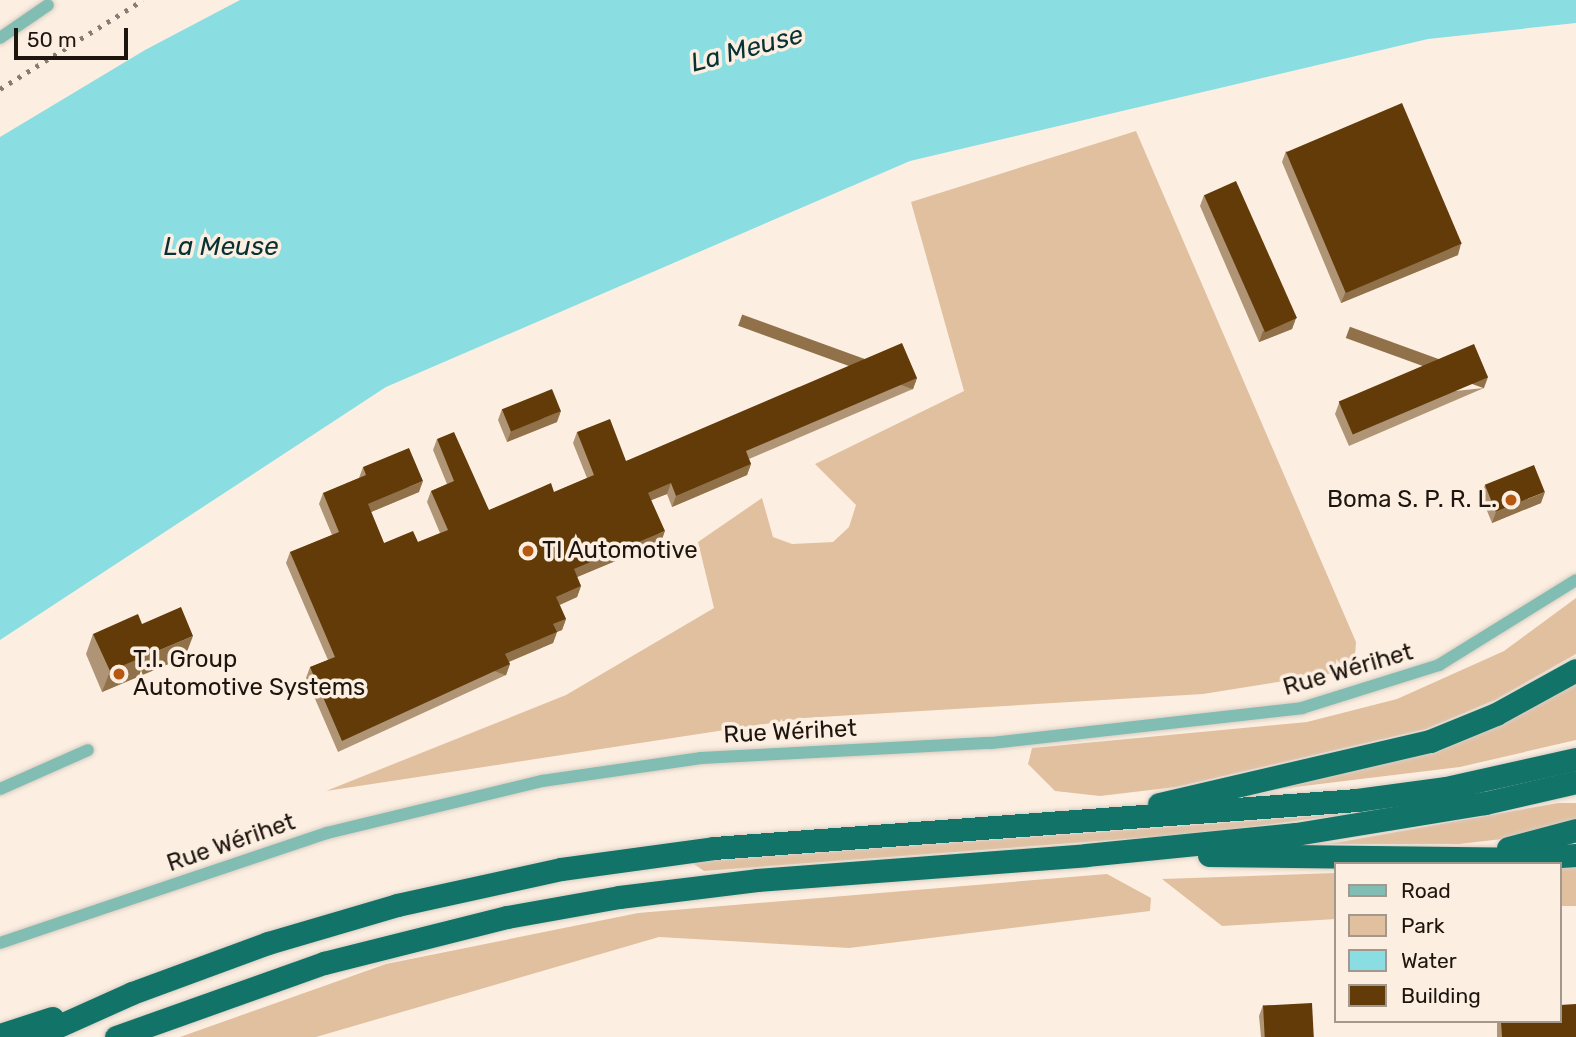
<!DOCTYPE html>
<html>
<head>
<meta charset="utf-8">
<style>
	body { margin:0 }
	#map { position:relative; width:1576px; height:1037px; overflow:hidden; background:#fcefe2; font-family:Rubik,sans-serif }
	div>[style] { position:absolute }
	.green>* { inset:0; background:#e1c0a0; transform-origin:0 0 }
	.water>* { inset:0; background:#8adee2 }
	.roads { filter:drop-shadow(0 0 2px #d8ccc0) drop-shadow(0 0 2px #d8ccc0) }
	.street>* { height:12px; margin:-6px; padding:0 6px; transform-origin:6px; border-radius:6px; background:#81bdb3 }
	.highway>* { height:23px; margin:-11.5px; padding:0 11.5px; transform-origin:11.5px; border-radius:11.5px; background:#127469 }
	.rail>* { height:4.5px; margin-top:-2.25px; transform-origin:0; background:repeating-linear-gradient(90deg,#887d74 0 3.5px,transparent 0 10.5px) }
	.wall>* { inset:0; background:#af9575 }
	.shaded-wall>* { inset:0; background:#907149; transform-origin:0 0 }
	.building>* { inset:0; background:#623b08; transform-origin:0 0 }
	.dots>* { width:19px; height:19px; translate:-50% -50%; box-sizing:border-box; border:4px solid #fcefe2; border-radius:50% }
	span { translate:-50% -50%; white-space:nowrap; text-align:center; line-height:1.15; -webkit-text-stroke:7px #fcefe2; paint-order:stroke }
	.poi-label { font-size:24px; color:#1d150e }
	.right { translate:-100% -50%; text-align:right }
	.left { translate:0 -50%; text-align:left }
	.street-label { font-size:24px; color:#1d150e }
	.water-label { font-size:26px; color:#073234; font-style:italic }
	.legend { position:absolute; left:1334px; top:862px; width:228px; height:161px; box-sizing:border-box; background:#fcefe2; border:2px solid #a3988d; margin:0; padding:9px 12px; list-style:none; font-size:21px; color:#1d150e }
	.legend li { display:flex; align-items:center; gap:14px; height:35px }
	.legend b { width:35px; border:2px solid #a3988d }
	.scale { position:absolute; left:14px; top:28px; width:114px; height:32px; box-sizing:border-box; border:4px solid #1d150e; border-top:0; padding-left:9px; font-size:21px; line-height:24px; white-space:nowrap; color:#1d150e; -webkit-text-stroke:5px #fcefe2; paint-order:stroke }
</style>
</head>
<body>
<div id="map">
	<div class="green">
		<i style="clip-path:polygon(1136px 131px,1356px 642px,1354px 670px,1203px 694px,804px 718px,326px 791px,566px 695px,714px 608px,698px 542px,762px 498px,773px 537px,792px 544px,833px 542px,849px 527px,856px 505px,815px 464px,964px 391px,911px 202px)"></i>
		<i style="clip-path:polygon(1576px 598px,1576px 654px,1495px 700px,1426px 729px,1176px 787px,1100px 796px,1055px 791px,1028px 764px,1032px 748px,1307px 722px,1397px 699px,1504px 651px)"></i>
		<i style="clip-path:polygon(1576px 678px,1576px 740px,1460px 767px,1269px 790px,1424px 751px)"></i>
		<i style="clip-path:polygon(1558px 803px,1576px 803px,1576px 821px,1529px 836px,1459px 844px,1329px 844px)"></i>
		<i style="clip-path:polygon(1346px 814px,1204px 833px,704px 871px,691px 862px)"></i>
		<i style="left:1560px;top:865px;width:16px;height:41px"></i>
		<i style="clip-path:polygon(1336px 873px,1336px 919px,1222px 926px,1162px 879px)"></i>
		<i style="clip-path:polygon(1107px 874px,1151px 898px,1150px 911px,849px 948px,659px 937px,316px 1037px,180px 1037px,386px 964px,638px 913px)"></i>
	</div>
	<div class="water">
		<i style="clip-path:polygon(240px 0,1576px 0,1576px 23px,1428px 39px,910px 161px,386px 387px,0 640px,0 137px,145px 50px)"></i>
	</div>
	<div class="roads">
		<div class="street">
			<i style="left:0;top:38px;width:58px;rotate:-34.5deg"></i>
			<i style="left:0;top:789px;width:96px;rotate:-23.9deg"></i>
			<i style="left:0;top:943px;width:345px;rotate:-18.6deg"></i>
			<i style="left:327px;top:833px;width:221px;rotate:-13.6deg"></i>
			<i style="left:542px;top:781px;width:161px;rotate:-8.2deg"></i>
			<i style="left:701px;top:758px;width:290px;rotate:-3deg"></i>
			<i style="left:991px;top:743px;width:313px;rotate:-6.4deg"></i>
			<i style="left:1302px;top:708px;width:144px;rotate:-17.4deg"></i>
			<i style="left:1439px;top:665px;width:161px;rotate:-31.8deg"></i>
		</div>
		<div class="highway">
			<i style="left:1159px;top:804px;width:278px;rotate:-13.1deg"></i>
			<i style="left:1430px;top:741px;width:71px;rotate:-22.2deg"></i>
			<i style="left:1496px;top:714px;width:91px;rotate:-28.8deg"></i>
			<i style="left:1508px;top:848px;width:70px;rotate:-14.8deg"></i>
			<i style="left:1209px;top:855px;width:307px;rotate:0.7deg"></i>
			<i style="left:1516px;top:859px;width:60px;rotate:-3.8deg"></i>
			<i style="left:0;top:1035px;width:55px;rotate:-18.1deg"></i>
			<i style="left:34px;top:1037px;width:107px;rotate:-24.2deg"></i>
			<i style="left:132px;top:993px;width:145px;rotate:-20.2deg"></i>
			<i style="left:268px;top:943px;width:134px;rotate:-16.4deg"></i>
			<i style="left:397px;top:905px;width:168px;rotate:-12.4deg"></i>
			<i style="left:561px;top:869px;width:154px;rotate:-7.8deg"></i>
			<i style="left:714px;top:848px;width:645px;rotate:-4.27deg"></i>
			<i style="left:1357px;top:800px;width:90px;rotate:-7.7deg"></i>
			<i style="left:1446px;top:788px;width:133px;rotate:-12.6deg"></i>
			<i style="left:116px;top:1037px;width:221px;rotate:-19.6deg"></i>
			<i style="left:324px;top:963px;width:189px;rotate:-14.1deg"></i>
			<i style="left:507px;top:917px;width:114px;rotate:-10.1deg"></i>
			<i style="left:619px;top:897px;width:139px;rotate:-7deg"></i>
			<i style="left:757px;top:880px;width:330px;rotate:-4.3deg"></i>
			<i style="left:1086px;top:855px;width:211px;rotate:-5.7deg"></i>
			<i style="left:1296px;top:834px;width:192px;rotate:-9.3deg"></i>
			<i style="left:1485px;top:803px;width:93px;rotate:-13deg"></i>
		</div>
	</div>
	<div class="rail">
		<i style="left:0;top:89px;width:168px;rotate:-31.9deg"></i>
	</div>
	<div class="wall">
		<i style="clip-path:polygon(1286px 151px,1458px 255px,1341px 303px,1282px 162px)"></i>
		<i style="clip-path:polygon(1204px 195px,1296px 318px,1292px 329px,1259px 342px,1200px 206px)"></i>
		<i style="clip-path:polygon(917px 378px,913px 389px,749px 459px,751px 464px,747px 475px,672px 507px,667px 494px,651px 500px,661px 542px,577px 577px,581px 586px,577px 597px,560px 605px,566px 619px,562px 630px,557px 632px,553px 643px,509px 662px,510px 664px,506px 675px,338px 752px,306px 678px,310px 667px,328px 660px,286px 563px,290px 552px,332px 535px,319px 504px,323px 493px,359px 478px,363px 467px,419px 492px,371px 512px,384px 543px,418px 542px,440px 533px,427px 502px,431px 491px,447px 484px,433px 450px,437px 439px,489px 510px,554px 492px,587px 478px,573px 443px,577px 432px,626px 461px)"></i>
		<i style="clip-path:polygon(1484px 388px,1349px 446px,1335px 414px,1339px 403px)"></i>
		<i style="clip-path:polygon(502px 409px,557px 422px,507px 442px,498px 420px)"></i>
		<i style="clip-path:polygon(1485px 485px,1541px 503px,1492px 523px,1481px 496px)"></i>
		<i style="clip-path:polygon(93px 634px,185px 657px,102px 692px,86px 654px)"></i>
		<i style="clip-path:polygon(1263px 1005px,1314px 1037px,1261px 1037px,1259px 1016px)"></i>
		<i style="clip-path:polygon(1497px 1021px,1560px 1021px,1576px 1037px,1497px 1037px)"></i>
	</div>
	<div class="shaded-wall">
		<i style="clip-path:polygon(1461px 244px,1458px 255px,1341px 303px,1345px 293px)"></i>
		<i style="clip-path:polygon(1296px 318px,1292px 329px,1259px 342px,1263px 331px)"></i>
		<i style="left:1488px;top:377px;width:12px;height:147px;rotate:110deg"></i>
		<i style="left:917px;top:378px;width:12px;height:186px;rotate:110deg"></i>
		<i style="clip-path:polygon(561px 411px,557px 422px,507px 442px,511px 431px)"></i>
		<i style="clip-path:polygon(751px 464px,747px 475px,672px 507px,676px 496px)"></i>
		<i style="clip-path:polygon(423px 481px,419px 492px,364px 515px,368px 504px)"></i>
		<i style="clip-path:polygon(671px 483px,667px 494px,644px 503px,648px 493px)"></i>
		<i style="clip-path:polygon(1545px 492px,1541px 503px,1492px 523px,1496px 512px)"></i>
		<i style="clip-path:polygon(665px 531px,661px 542px,570px 580px,574px 569px)"></i>
		<i style="clip-path:polygon(581px 586px,577px 597px,552px 608px,556px 597px)"></i>
		<i style="clip-path:polygon(566px 619px,562px 630px,549px 635px,553px 624px)"></i>
		<i style="clip-path:polygon(557px 632px,553px 643px,501px 665px,505px 654px)"></i>
		<i style="clip-path:polygon(193px 636px,185px 657px,102px 692px,110px 671px)"></i>
		<i style="left:510px;top:664px;width:12px;height:185px;rotate:110deg"></i>
	</div>
	<div class="building">
		<i style="left:1402px;top:103px;width:153px;height:126px;rotate:67deg"></i>
		<i style="left:1236px;top:181px;width:150px;height:35px;rotate:66deg"></i>
		<i style="clip-path:polygon(902px 343px,917px 378px,746px 451px,751px 464px,676px 496px,671px 483px,648px 493px,665px 531px,574px 569px,581px 586px,556px 597px,566px 619px,553px 624px,557px 632px,505px 654px,510px 664px,342px 741px,310px 667px,335px 657px,290px 552px,339px 532px,323px 493px,366px 475px,363px 467px,409px 448px,423px 481px,368px 504px,384px 543px,413px 531px,418px 542px,448px 530px,431px 491px,454px 481px,437px 439px,454px 432px,489px 510px,551px 483px,554px 492px,594px 475px,577px 432px,610px 419px,626px 461px)"></i>
		<i style="left:1474px;top:344px;width:36px;height:147px;rotate:67deg"></i>
		<i style="left:552px;top:389px;width:24px;height:54px;rotate:68deg"></i>
		<i style="left:1534px;top:465px;width:29px;height:53px;rotate:68deg"></i>
		<i style="clip-path:polygon(181px 607px,193px 636px,110px 671px,93px 634px,138px 614px,142px 624px)"></i>
		<i style="left:1312px;top:1003px;width:34px;height:49px;rotate:87deg"></i>
		<i style="clip-path:polygon(1576px 1004px,1576px 1037px,1502px 1037px,1501px 1021px,1560px 1021px,1560px 1005px)"></i>
	</div>
	<div class="dots">
		<i style="left:1511px;top:500px;background:#b75810"></i>
		<i style="left:528px;top:551px;background:#b75810"></i>
		<i style="left:119px;top:674px;background:#b75810"></i>
	</div>
	<div class="poi-label">
		<span class="right" style="left:1497px;top:500px">Boma S. P. R. L.</span>
		<span class="left" style="left:542px;top:551px">TI Automotive</span>
		<span class="left" style="left:133px;top:674px">T.I. Group<br>Automotive Systems</span>
	</div>
	<div class="street-label">
		<span style="left:1348px;top:670px;rotate:-16deg">Rue Wérihet</span>
		<span style="left:790px;top:732px;rotate:-3deg">Rue Wérihet</span>
		<span style="left:231px;top:843px;rotate:-19deg">Rue Wérihet</span>
	</div>
	<div class="water-label">
		<span style="left:747px;top:49px;rotate:-15deg">La Meuse</span>
		<span style="left:221px;top:247px">La Meuse</span>
	</div>
	<ul class="legend">
	<li><b style="height:9px;background:#81bdb3"></b>Road</li>
	<li><b style="height:19px;background:#e1c0a0"></b>Park</li>
	<li><b style="height:19px;background:#8adee2"></b>Water</li>
	<li><b style="height:19px;background:#623b08"></b>Building</li>
	</ul>
	<div class="scale">50 m</div>
</div>
</body>
</html>
